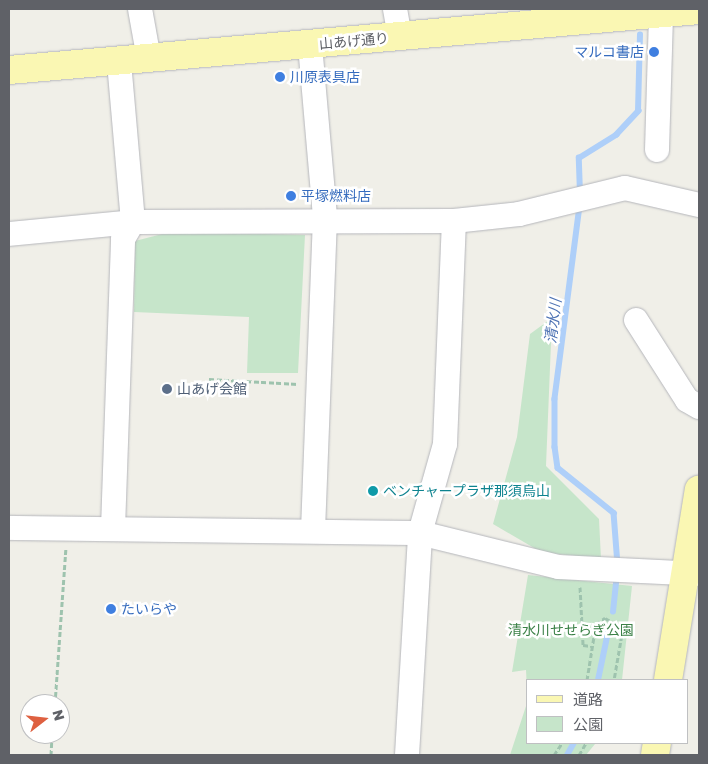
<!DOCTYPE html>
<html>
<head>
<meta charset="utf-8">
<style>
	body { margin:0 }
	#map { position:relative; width:708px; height:764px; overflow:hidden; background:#f0efe8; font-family:"Golos Text","Noto Sans JP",sans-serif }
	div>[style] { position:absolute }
	.green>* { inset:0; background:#c6e5ca }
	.stream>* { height:5.5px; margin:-2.75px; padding:0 2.75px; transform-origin:2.75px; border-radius:2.75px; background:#aecff9 }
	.path>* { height:3px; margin-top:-1.5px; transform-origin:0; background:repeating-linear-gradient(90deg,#9ec3ae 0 5px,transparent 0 7.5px) }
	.roads { filter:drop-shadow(0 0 1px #b5b6bb) drop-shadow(0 0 1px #b5b6bb) }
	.minor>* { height:24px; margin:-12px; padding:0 12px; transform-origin:12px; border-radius:12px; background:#fff }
	.major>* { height:28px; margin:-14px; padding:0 14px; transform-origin:14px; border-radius:14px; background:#faf7b3 }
	.dots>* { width:14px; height:14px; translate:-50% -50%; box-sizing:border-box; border:2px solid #fff; border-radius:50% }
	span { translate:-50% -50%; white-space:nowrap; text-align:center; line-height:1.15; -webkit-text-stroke:5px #fff; paint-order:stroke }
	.street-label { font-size:14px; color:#5f6167 }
	.shop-label { font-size:14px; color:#366cbe }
	.right { translate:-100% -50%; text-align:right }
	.left { translate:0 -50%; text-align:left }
	.service-label { font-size:14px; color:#4e5e75 }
	.culture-label { font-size:14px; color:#0d838f }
	.park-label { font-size:14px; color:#3b8147 }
	.water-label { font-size:15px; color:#4e73b4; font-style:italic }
	.frame { position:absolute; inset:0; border:10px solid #5f6167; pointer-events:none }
	.legend { position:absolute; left:526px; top:679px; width:162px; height:65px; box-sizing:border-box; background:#fff; border:1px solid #bfc0c2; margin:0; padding:6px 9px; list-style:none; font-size:15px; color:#5f6167 }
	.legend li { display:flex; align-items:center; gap:10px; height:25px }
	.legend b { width:25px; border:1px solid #bfc0c2 }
	.north { position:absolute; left:20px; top:694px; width:50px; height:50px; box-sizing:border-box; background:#fff; border:1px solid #bfc0c2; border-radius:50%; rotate:74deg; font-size:14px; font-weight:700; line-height:20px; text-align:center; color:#5f6167 }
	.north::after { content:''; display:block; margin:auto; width:18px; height:22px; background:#de6040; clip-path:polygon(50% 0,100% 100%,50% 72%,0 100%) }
</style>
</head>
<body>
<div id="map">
	<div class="green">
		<i style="clip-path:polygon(170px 232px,305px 235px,298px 373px,247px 373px,249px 317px,134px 312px,135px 241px)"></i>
		<i style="clip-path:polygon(552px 318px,546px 466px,599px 519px,601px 559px,541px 552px,493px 524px,517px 437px,530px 334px)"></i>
		<i style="clip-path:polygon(528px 575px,632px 586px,622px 680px,527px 680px,527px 690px,526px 670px,512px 672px)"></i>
		<i style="clip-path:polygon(527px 703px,527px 743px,595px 744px,586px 755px,510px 755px)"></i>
	</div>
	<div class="stream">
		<i style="left:580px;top:194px;width:36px;rotate:-92deg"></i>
		<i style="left:579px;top:158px;width:44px;rotate:-31.9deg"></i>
		<i style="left:616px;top:135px;width:33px;rotate:-47deg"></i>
		<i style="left:638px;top:111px;width:76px;rotate:-88.5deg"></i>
		<i style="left:580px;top:206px;width:195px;rotate:97.4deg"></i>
		<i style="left:555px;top:399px;width:48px;rotate:90deg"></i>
		<i style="left:555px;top:447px;width:21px;rotate:82deg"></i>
		<i style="left:558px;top:468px;width:72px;rotate:38.8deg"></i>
		<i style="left:614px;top:513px;width:52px;rotate:85.6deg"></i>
		<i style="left:613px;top:612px;width:36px;rotate:-84deg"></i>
		<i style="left:598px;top:680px;width:53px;rotate:-78.1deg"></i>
		<i style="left:567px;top:755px;width:14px;rotate:-60deg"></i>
	</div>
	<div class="path">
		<i style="left:209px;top:379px;width:89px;rotate:3.2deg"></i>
		<i style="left:580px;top:587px;width:58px;rotate:87deg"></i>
		<i style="left:583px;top:645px;width:8px;rotate:7deg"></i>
		<i style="left:587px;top:680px;width:57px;rotate:-80.9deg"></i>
		<i style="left:596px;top:624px;width:11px;rotate:-34deg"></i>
		<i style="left:605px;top:618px;width:21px;rotate:29deg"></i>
		<i style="left:623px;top:628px;width:53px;rotate:99.8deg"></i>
		<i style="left:55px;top:704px;width:156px;rotate:-86deg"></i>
		<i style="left:51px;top:755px;width:21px;rotate:-87deg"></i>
		<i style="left:554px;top:755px;width:14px;rotate:-56deg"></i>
		<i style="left:579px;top:755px;width:14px;rotate:-60deg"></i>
	</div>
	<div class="roads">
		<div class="minor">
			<i style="left:140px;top:9px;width:51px;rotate:79.8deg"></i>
			<i style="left:395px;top:9px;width:29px;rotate:80deg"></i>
			<i style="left:310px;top:45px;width:174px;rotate:85deg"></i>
			<i style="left:325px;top:218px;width:312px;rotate:92.2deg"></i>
			<i style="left:657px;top:150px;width:136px;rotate:-88.3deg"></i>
			<i style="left:9px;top:234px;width:125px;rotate:-5.5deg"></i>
			<i style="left:133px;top:222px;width:162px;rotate:-95deg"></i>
			<i style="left:636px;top:320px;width:95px;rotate:57.5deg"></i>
			<i style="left:687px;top:400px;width:14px;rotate:30deg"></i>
			<i style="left:9px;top:528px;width:411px;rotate:0.7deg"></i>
			<i style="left:420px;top:533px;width:142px;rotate:13.8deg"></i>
			<i style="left:558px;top:567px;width:141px;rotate:2.8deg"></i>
			<i style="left:113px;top:528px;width:289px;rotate:-88deg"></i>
			<i style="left:123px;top:239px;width:20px;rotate:-60deg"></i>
			<i style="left:133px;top:222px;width:321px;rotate:-0.2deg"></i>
			<i style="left:454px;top:221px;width:65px;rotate:-6.1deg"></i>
			<i style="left:519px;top:214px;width:109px;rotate:-13.8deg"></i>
			<i style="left:625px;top:188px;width:76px;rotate:12.9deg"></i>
			<i style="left:407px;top:755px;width:222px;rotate:-86.6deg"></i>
			<i style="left:420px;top:533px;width:92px;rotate:-74.3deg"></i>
			<i style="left:445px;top:444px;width:223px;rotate:-87.7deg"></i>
		</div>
		<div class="major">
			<i style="left:9px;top:70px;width:693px;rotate:-4.97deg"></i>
			<i style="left:668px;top:680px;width:193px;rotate:-80.8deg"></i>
			<i style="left:655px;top:755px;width:12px;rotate:-81deg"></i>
		</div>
	</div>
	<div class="dots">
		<i style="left:654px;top:52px;background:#3f7fe0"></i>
		<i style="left:280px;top:77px;background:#3f7fe0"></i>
		<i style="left:291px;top:196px;background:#3f7fe0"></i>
		<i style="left:167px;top:389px;background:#5c6f8a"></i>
		<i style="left:373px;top:491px;background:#0f9aa8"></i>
		<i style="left:111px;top:609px;background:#3f7fe0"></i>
	</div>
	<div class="street-label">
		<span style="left:354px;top:41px;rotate:-5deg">山あげ通り</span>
	</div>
	<div class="shop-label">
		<span class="right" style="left:644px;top:52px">マルコ書店</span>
		<span class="left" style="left:290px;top:77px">川原表具店</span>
		<span class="left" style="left:301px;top:196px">平塚燃料店</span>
		<span class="left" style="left:121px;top:609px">たいらや</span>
	</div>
	<div class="service-label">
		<span class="left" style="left:177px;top:389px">山あげ会館</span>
	</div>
	<div class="culture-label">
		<span class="left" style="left:383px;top:491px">ベンチャープラザ那須烏山</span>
	</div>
	<div class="park-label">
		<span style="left:571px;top:630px">清水川せせらぎ公園</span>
	</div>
	<div class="water-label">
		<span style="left:553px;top:321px;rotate:-83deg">清水川</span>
	</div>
	<div class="frame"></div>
	<ul class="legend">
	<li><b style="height:6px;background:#faf7b3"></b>道路</li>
	<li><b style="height:14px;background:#c6e5ca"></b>公園</li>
	</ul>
	<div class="north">N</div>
</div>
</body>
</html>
